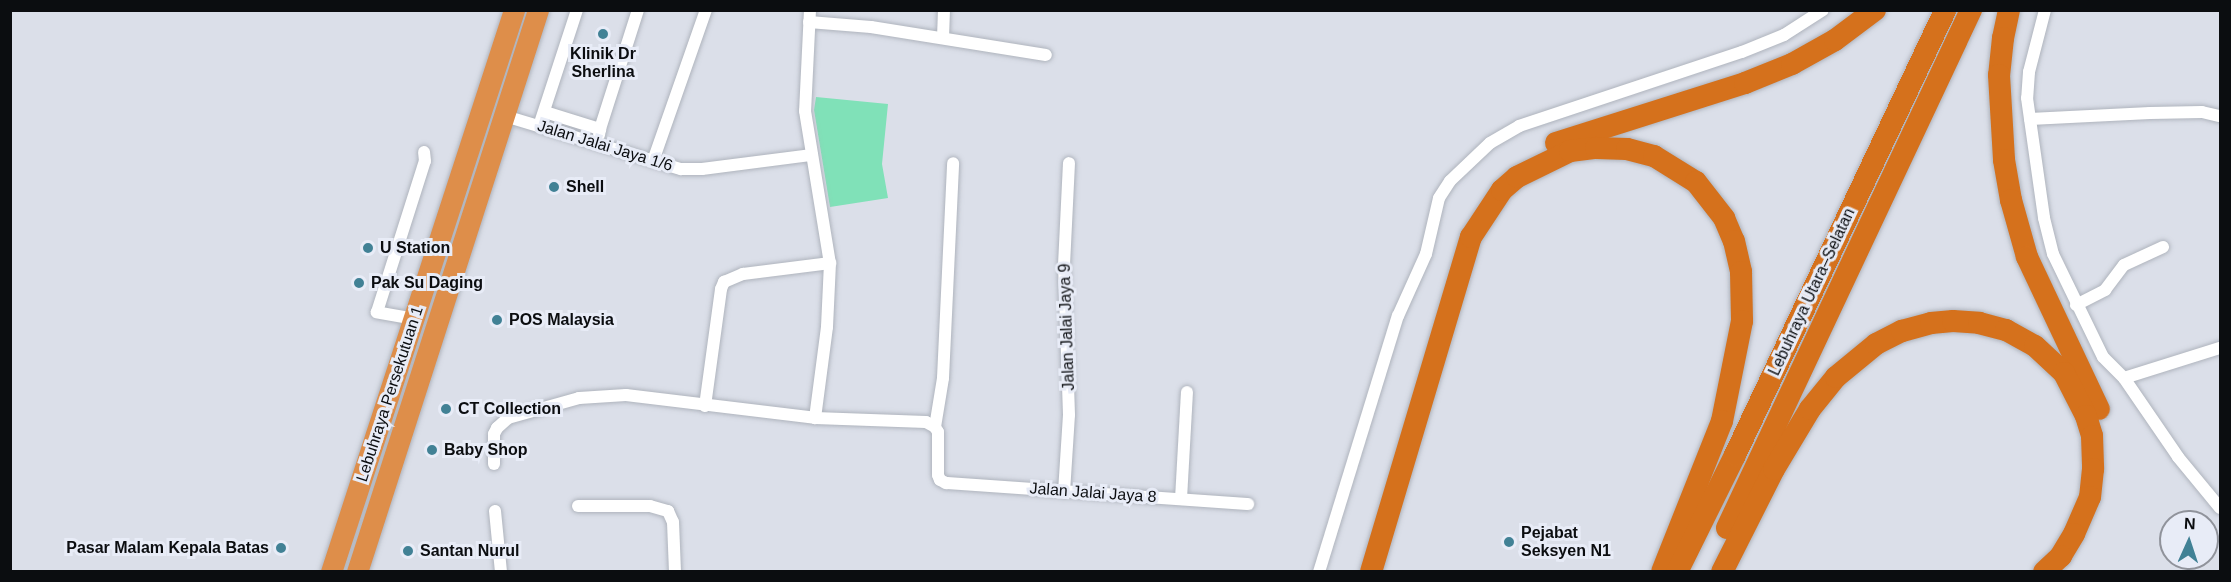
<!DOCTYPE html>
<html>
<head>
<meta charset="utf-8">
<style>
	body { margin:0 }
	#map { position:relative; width:2231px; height:582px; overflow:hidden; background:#dbdfe9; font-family:Helvetica,sans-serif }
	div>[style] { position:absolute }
	.green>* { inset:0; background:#80e1b8 }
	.roads { filter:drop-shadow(0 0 2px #afb4bd) drop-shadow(0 0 2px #afb4bd) }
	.minor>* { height:12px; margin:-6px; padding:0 6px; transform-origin:6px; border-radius:6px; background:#fff }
	.trunk>* { height:21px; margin:-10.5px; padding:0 10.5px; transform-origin:10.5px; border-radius:10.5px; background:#de8e4a }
	.motorway>* { height:22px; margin:-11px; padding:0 11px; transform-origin:11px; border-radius:11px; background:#d5711c }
	.dots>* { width:16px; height:16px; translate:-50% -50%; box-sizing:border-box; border:3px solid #e8ecf7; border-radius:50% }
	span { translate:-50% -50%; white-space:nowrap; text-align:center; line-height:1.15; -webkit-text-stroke:6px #e8ecf7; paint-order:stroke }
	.poi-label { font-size:16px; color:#0b0d10; font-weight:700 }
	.left { translate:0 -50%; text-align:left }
	.right { translate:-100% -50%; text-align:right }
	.street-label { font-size:16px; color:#0b0d10 }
	.frame { position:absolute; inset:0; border:12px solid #0b0d10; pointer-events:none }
	.north { position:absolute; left:2159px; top:510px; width:60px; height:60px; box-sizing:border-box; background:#e8ecf7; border:2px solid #90939b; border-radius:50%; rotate:3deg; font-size:16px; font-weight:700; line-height:24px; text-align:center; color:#0b0d10 }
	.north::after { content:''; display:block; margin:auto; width:21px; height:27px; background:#418195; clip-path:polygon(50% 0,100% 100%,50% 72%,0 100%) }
</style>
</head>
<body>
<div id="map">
	<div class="green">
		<i style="clip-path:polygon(816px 97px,888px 104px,882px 164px,888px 198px,830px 207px,814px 110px)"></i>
	</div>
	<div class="roads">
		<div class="minor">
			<i style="left:810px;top:10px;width:101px;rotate:92.8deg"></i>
			<i style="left:805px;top:111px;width:154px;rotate:80.7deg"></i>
			<i style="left:830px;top:263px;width:64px;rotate:92.7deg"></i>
			<i style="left:827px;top:327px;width:92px;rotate:97.5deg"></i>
			<i style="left:2045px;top:10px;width:64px;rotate:104.5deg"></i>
			<i style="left:2029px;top:72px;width:26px;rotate:94deg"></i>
			<i style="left:2027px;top:98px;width:121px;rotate:81.9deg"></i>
			<i style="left:2044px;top:218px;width:37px;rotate:76deg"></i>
			<i style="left:2053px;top:254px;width:114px;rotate:64.1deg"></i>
			<i style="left:2103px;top:357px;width:30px;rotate:45deg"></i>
			<i style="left:2124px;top:378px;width:96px;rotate:55.6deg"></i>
			<i style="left:2178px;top:457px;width:66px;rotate:50.5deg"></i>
			<i style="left:809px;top:22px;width:62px;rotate:4.6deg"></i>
			<i style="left:871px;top:27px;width:177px;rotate:9.1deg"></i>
			<i style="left:943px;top:38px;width:28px;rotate:-88deg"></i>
			<i style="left:545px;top:112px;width:58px;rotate:17.2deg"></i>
			<i style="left:600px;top:129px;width:6px;rotate:99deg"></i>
			<i style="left:505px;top:116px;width:184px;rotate:16.8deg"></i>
			<i style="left:681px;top:169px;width:21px"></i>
			<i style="left:702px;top:169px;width:111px;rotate:-7.3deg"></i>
			<i style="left:2030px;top:119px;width:120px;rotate:-2.9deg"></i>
			<i style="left:2150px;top:113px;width:52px;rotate:-1.1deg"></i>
			<i style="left:2202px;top:112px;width:18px;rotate:13deg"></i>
			<i style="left:539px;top:126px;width:122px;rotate:-71.9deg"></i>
			<i style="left:600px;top:129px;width:125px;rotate:-72.3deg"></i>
			<i style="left:653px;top:161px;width:160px;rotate:-70.7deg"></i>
			<i style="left:2076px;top:305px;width:33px;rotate:-27deg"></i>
			<i style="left:2105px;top:290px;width:31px;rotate:-53deg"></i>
			<i style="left:2124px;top:265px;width:43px;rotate:-24.8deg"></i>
			<i style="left:415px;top:319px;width:39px;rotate:-170deg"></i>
			<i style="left:377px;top:312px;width:158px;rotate:-72.4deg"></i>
			<i style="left:425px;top:161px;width:9px;rotate:-96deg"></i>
			<i style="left:2124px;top:378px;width:101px;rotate:-17.4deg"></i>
			<i style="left:705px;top:406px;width:118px;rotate:-82.2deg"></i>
			<i style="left:721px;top:289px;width:8px;rotate:-67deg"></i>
			<i style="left:724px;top:282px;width:21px;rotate:-23deg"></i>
			<i style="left:743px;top:274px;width:88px;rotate:-7.2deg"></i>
			<i style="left:935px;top:427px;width:50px;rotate:-80.7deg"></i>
			<i style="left:943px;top:378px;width:215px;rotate:-87.3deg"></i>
			<i style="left:494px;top:464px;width:30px;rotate:-90deg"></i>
			<i style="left:494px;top:434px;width:7px;rotate:-63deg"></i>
			<i style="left:497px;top:428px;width:15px;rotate:-42deg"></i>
			<i style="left:508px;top:418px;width:74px;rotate:-15.7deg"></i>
			<i style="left:579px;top:398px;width:47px;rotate:-3.7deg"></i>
			<i style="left:626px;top:395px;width:190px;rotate:6.9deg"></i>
			<i style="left:815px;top:418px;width:111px;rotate:2.1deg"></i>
			<i style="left:926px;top:422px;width:10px;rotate:29deg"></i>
			<i style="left:935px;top:427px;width:6px;rotate:59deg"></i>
			<i style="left:938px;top:432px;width:43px;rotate:90deg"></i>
			<i style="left:938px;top:475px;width:5px;rotate:68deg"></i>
			<i style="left:940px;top:480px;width:7px;rotate:27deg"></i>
			<i style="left:946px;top:483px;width:303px;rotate:4deg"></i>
			<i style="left:1064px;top:492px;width:77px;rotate:-86.3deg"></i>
			<i style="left:1069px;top:415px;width:150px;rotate:-91.9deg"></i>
			<i style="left:1064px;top:265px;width:102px;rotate:-87.2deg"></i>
			<i style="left:1181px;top:499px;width:107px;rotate:-86.8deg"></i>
			<i style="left:578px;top:506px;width:72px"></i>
			<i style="left:650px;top:506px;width:19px;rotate:16deg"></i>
			<i style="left:668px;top:511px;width:12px;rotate:66deg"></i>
			<i style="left:673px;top:522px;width:50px;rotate:87.7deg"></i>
			<i style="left:495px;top:511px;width:61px;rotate:84.4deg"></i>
			<i style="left:1319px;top:572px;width:268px;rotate:-72.9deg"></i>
			<i style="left:1398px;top:316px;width:68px;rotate:-65.7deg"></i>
			<i style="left:1426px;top:254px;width:57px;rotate:-76.9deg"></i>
			<i style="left:1439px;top:198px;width:20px;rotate:-57deg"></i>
			<i style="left:1450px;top:181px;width:55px;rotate:-43.5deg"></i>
			<i style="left:1490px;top:143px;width:34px;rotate:-30deg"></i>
			<i style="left:1519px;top:126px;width:235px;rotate:-18.4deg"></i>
			<i style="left:1742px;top:52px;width:45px;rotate:-22deg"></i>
			<i style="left:1784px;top:35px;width:46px;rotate:-32.7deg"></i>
		</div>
		<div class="trunk">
			<i style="left:331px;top:572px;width:591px;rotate:-71.96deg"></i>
			<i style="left:357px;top:572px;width:590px;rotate:-72.15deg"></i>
		</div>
		<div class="motorway">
			<i style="left:2009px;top:10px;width:29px;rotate:102deg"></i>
			<i style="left:2003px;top:38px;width:37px;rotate:96deg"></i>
			<i style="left:1999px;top:75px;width:85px;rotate:86.6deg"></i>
			<i style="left:2004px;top:160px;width:41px;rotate:80.1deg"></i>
			<i style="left:2011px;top:200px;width:59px;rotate:74.3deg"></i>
			<i style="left:2027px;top:257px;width:168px;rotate:64.7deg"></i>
			<i style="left:1556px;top:143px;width:198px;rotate:-17.6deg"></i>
			<i style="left:1745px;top:83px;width:51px;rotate:-22deg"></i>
			<i style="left:1792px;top:64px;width:49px;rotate:-29.2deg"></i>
			<i style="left:1835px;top:40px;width:50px;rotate:-36.9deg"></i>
			<i style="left:1727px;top:528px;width:573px;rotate:-64.78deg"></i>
			<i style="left:1371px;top:572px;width:350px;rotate:-73.4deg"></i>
			<i style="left:1471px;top:237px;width:56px;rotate:-56.6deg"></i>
			<i style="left:1502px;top:190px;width:20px;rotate:-41deg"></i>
			<i style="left:1517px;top:177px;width:59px;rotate:-26.1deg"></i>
			<i style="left:1570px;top:151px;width:26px;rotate:-7deg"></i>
			<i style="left:1596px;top:148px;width:31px;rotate:2deg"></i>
			<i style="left:1627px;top:149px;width:28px;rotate:15deg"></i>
			<i style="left:1654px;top:156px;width:49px;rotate:31.8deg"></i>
			<i style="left:1696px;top:182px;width:46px;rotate:52.1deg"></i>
			<i style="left:1724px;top:218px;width:25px;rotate:67deg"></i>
			<i style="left:1734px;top:241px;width:32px;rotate:77deg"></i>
			<i style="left:1741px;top:272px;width:49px;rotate:88.8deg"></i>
			<i style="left:1742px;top:321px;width:102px;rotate:101.3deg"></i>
			<i style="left:1722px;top:421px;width:162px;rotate:111.7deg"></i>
			<i style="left:1677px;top:572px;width:131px;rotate:-63.6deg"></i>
			<i style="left:1735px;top:455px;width:492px;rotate:-64.7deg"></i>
			<i style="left:1722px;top:572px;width:115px;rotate:-63.2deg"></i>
			<i style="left:1774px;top:469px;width:70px;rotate:-59deg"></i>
			<i style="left:1810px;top:409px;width:41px;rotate:-50.9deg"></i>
			<i style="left:1836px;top:377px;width:52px;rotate:-39.5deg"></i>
			<i style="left:1876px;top:344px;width:29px;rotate:-27deg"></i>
			<i style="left:1902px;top:331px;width:30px;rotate:-15deg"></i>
			<i style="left:1931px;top:323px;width:22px;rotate:-5deg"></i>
			<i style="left:1953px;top:321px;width:26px;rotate:4deg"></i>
			<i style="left:1979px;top:323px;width:28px;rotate:15deg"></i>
			<i style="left:2006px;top:330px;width:33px;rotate:29deg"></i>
			<i style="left:2035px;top:346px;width:40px;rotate:43deg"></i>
			<i style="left:2064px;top:373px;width:48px;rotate:62.9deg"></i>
			<i style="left:2086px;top:416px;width:21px;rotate:73deg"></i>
			<i style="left:2092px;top:436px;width:33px;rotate:88deg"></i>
			<i style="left:2093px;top:469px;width:28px;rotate:96deg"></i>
			<i style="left:2090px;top:497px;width:40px;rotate:113.4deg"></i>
			<i style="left:2074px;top:534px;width:26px;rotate:121deg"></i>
			<i style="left:2061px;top:556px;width:23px;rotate:137deg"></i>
		</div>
	</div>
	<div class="dots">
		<i style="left:603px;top:34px;background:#418195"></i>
		<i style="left:554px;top:187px;background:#418195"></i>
		<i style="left:368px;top:248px;background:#418195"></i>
		<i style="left:359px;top:283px;background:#418195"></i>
		<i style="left:497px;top:320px;background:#418195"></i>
		<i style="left:446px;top:409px;background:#418195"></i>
		<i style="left:432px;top:450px;background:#418195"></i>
		<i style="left:1509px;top:542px;background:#418195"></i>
		<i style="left:281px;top:548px;background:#418195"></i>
		<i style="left:408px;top:551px;background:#418195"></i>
	</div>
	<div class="poi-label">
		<span style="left:603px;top:63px">Klinik Dr<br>Sherlina</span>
		<span class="left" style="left:566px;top:187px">Shell</span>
		<span class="left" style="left:380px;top:248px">U Station</span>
		<span class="left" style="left:371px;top:283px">Pak Su Daging</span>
		<span class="left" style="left:509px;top:320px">POS Malaysia</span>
		<span class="left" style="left:458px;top:409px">CT Collection</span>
		<span class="left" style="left:444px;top:450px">Baby Shop</span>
		<span class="left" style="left:1521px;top:542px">Pejabat<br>Seksyen N1</span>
		<span class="right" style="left:269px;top:548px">Pasar Malam Kepala Batas</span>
		<span class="left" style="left:420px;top:551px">Santan Nurul</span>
	</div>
	<div class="street-label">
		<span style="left:605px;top:146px;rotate:17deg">Jalan Jalai Jaya 1/6</span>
		<span style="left:1812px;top:292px;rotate:-65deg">Lebuhraya Utara–Selatan</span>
		<span style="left:1067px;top:327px;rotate:-92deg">Jalan Jalai Jaya 9</span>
		<span style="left:390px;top:394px;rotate:-72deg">Lebuhraya Persekutuan 1</span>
		<span style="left:1093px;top:493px;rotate:4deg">Jalan Jalai Jaya 8</span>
	</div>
	<div class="frame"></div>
	<div class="north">N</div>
</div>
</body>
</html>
